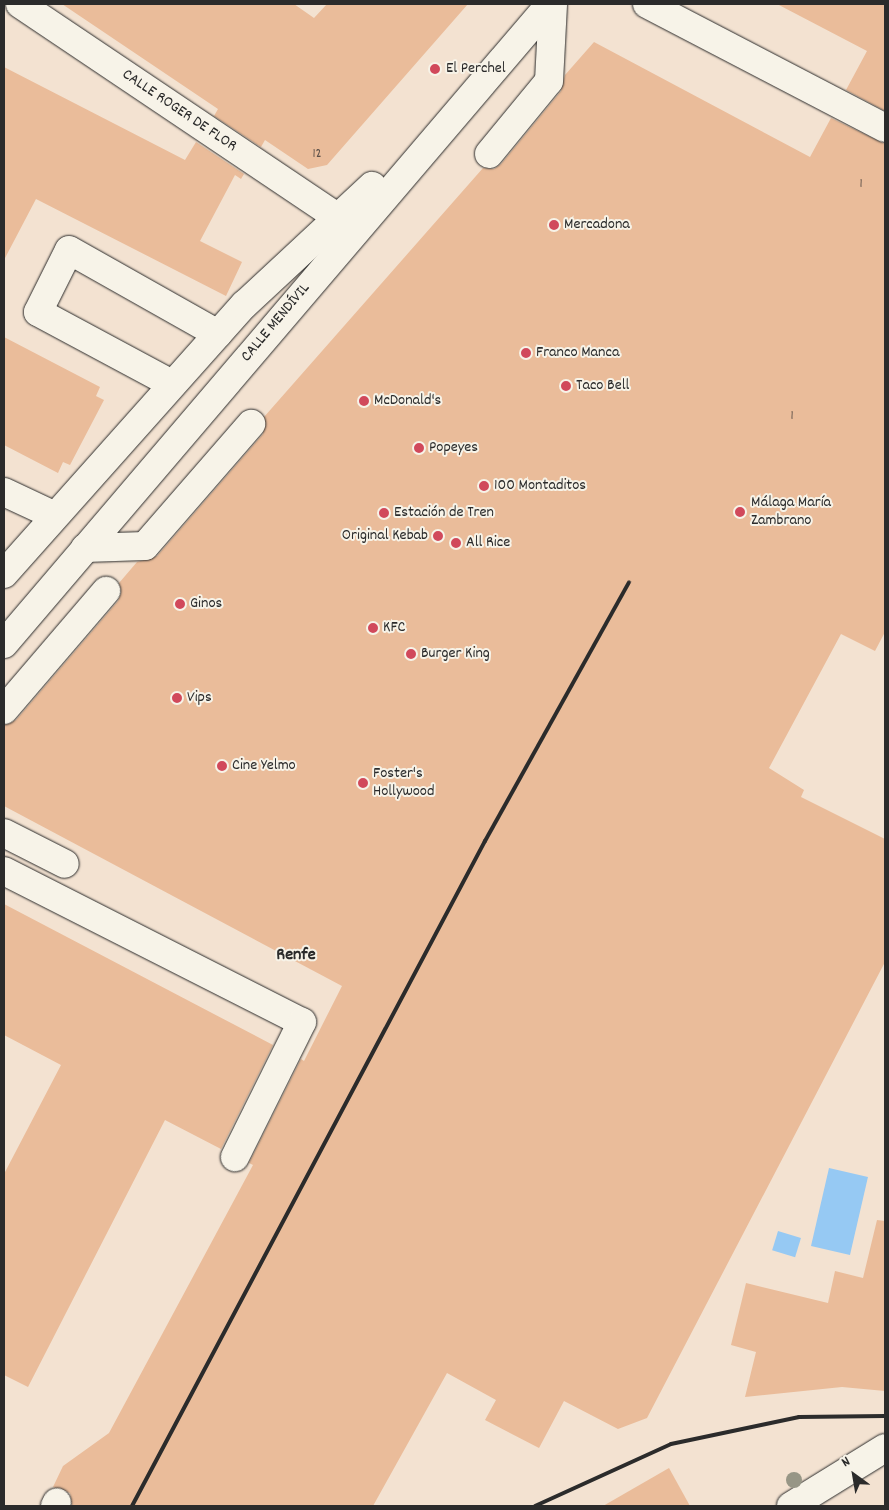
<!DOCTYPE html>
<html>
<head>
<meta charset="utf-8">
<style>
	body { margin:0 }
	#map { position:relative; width:889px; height:1510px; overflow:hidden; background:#f3e2d1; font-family:Dekko,sans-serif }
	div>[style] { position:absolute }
	.water>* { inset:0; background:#96c9f3; transform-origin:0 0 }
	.building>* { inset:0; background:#eabc9a }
	.roads { filter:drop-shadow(0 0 1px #2b2b2b) drop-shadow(0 0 1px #2b2b2b) }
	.minor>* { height:28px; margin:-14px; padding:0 14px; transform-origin:14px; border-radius:14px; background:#f7f3e8 }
	.rail>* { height:4px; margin:-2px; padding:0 2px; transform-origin:2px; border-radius:2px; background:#2b2b2b }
	.trees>* { width:16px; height:16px; margin:-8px; border-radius:50%; background:#979686 }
	.dots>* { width:14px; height:14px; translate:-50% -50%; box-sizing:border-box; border:2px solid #f7f3e8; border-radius:50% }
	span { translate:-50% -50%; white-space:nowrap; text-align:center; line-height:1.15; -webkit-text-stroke:4px #f7f3e8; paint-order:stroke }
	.number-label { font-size:14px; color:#5b4f47 }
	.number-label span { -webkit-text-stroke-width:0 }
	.poi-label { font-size:16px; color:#2b2b2b }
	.left { translate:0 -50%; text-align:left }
	.right { translate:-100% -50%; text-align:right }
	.street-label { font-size:16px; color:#2b2b2b }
	.neighbourhood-label { font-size:18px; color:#2b2b2b; font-weight:700 }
	.frame { position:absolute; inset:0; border:5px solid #2b2b2b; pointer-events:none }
	.north { position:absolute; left:829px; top:1450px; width:50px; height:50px; -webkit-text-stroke:4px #f7f3e8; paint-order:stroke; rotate:328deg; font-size:14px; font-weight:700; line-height:20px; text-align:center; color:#2b2b2b }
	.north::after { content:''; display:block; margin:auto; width:18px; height:22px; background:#2b2b2b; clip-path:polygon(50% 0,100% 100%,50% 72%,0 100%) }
</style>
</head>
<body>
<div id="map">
	<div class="water">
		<i style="left:829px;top:1168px;width:40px;height:80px;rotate:13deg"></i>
		<i style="left:778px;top:1231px;width:24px;height:20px;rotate:17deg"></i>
	</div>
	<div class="building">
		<i style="clip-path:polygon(62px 4px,294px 4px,314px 18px,327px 4px,468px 4px,327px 165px,308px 169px,265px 140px,261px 147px,214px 116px,218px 109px)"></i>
		<i style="clip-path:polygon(777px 4px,885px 4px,885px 111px,846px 90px,867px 51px)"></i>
		<i style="clip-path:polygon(594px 42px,810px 157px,831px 118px,885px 144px,885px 632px,875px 651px,841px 634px,769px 768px,804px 790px,801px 797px,885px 839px,885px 962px,647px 1418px,618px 1429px,564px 1401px,539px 1448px,485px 1420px,496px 1400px,447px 1373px,373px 1506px,72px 1506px,70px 1493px,53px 1487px,63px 1466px,109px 1433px,253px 1165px,249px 1163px,301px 1059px,304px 1061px,342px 986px,4px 806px,4px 725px,16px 720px,118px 601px,121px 593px,119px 583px,137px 562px,157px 556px,263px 434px,264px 417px,483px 168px,494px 169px,501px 164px,561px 91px,565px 75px)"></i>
		<i style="clip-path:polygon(4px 67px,185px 160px,196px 142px,244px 174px,241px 179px,235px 175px,200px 241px,242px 262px,226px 296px,36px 199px,4px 260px)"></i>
		<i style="clip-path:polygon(4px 337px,100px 387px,96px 396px,104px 400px,70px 465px,63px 462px,58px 473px,4px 445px)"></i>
		<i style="clip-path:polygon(4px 904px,273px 1045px,221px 1149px,165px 1120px,28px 1387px,4px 1375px,4px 1174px,61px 1065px,4px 1035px)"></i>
		<i style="clip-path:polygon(877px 1220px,885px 1221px,885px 1391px,842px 1387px,745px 1397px,756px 1352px,731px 1345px,746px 1283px,828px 1303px,835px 1271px,863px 1278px)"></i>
		<i style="clip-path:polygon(669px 1468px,690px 1506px,603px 1506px)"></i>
	</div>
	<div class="roads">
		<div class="minor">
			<i style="left:20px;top:4px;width:383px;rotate:33.9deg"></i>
			<i style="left:647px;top:4px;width:268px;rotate:27.5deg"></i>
			<i style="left:489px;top:154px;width:94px;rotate:-50.6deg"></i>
			<i style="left:549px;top:81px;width:77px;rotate:-87deg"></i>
			<i style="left:172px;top:384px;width:152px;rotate:-151.8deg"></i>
			<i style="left:38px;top:312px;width:69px;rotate:-63.4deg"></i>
			<i style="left:69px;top:250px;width:171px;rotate:29.4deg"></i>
			<i style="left:4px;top:492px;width:54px;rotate:25.1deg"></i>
			<i style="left:85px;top:548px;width:60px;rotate:-1.9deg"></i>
			<i style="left:145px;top:546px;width:162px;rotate:-49deg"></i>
			<i style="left:4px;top:574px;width:361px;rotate:-48.3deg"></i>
			<i style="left:244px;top:305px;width:175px;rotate:-42.9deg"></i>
			<i style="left:4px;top:644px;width:841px;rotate:-49.53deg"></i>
			<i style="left:4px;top:710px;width:157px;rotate:-49.4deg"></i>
			<i style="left:4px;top:833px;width:68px;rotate:26.9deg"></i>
			<i style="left:4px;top:871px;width:334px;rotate:26.9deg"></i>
			<i style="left:302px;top:1022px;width:151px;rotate:116.4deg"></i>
			<i style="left:55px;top:1506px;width:4px;rotate:-63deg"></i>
			<i style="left:791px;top:1506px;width:110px;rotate:-31.7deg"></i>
		</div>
	</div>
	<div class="rail">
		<i style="left:132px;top:1506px;width:753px;rotate:-62.04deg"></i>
		<i style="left:485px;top:841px;width:296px;rotate:-60.9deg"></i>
		<i style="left:535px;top:1506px;width:149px;rotate:-24.5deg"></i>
		<i style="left:671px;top:1444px;width:131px;rotate:-11.9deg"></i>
		<i style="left:799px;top:1417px;width:86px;rotate:-0.7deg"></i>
	</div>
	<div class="trees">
		<i style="left:794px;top:1480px"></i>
	</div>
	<div class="dots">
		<i style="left:435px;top:69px;background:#d1495b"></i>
		<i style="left:554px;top:225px;background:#d1495b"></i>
		<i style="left:526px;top:353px;background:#d1495b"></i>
		<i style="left:566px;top:386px;background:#d1495b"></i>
		<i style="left:364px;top:401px;background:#d1495b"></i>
		<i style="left:419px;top:448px;background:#d1495b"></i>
		<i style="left:484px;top:486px;background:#d1495b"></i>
		<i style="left:740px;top:512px;background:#d1495b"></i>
		<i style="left:384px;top:513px;background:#d1495b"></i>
		<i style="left:438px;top:536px;background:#d1495b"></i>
		<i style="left:456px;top:543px;background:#d1495b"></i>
		<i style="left:180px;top:604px;background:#d1495b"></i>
		<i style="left:373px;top:628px;background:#d1495b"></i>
		<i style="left:411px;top:654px;background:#d1495b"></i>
		<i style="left:177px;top:698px;background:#d1495b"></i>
		<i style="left:222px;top:766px;background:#d1495b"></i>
		<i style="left:363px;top:783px;background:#d1495b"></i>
	</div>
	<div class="number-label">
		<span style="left:317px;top:154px">12</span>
		<span style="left:861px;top:184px">1</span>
		<span style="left:792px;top:416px">1</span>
	</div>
	<div class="poi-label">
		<span class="left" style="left:446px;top:69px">El Perchel</span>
		<span class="left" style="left:564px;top:225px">Mercadona</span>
		<span class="left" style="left:536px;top:353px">Franco Manca</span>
		<span class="left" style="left:576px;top:386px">Taco Bell</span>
		<span class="left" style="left:374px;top:401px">McDonald's</span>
		<span class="left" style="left:429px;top:448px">Popeyes</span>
		<span class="left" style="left:494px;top:486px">100 Montaditos</span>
		<span class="left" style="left:751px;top:512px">Málaga María<br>Zambrano</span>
		<span class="left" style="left:394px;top:513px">Estación de Tren</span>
		<span class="right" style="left:428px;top:536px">Original Kebab</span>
		<span class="left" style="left:466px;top:543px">All Rice</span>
		<span class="left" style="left:190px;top:604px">Ginos</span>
		<span class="left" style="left:383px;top:628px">KFC</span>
		<span class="left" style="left:421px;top:654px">Burger King</span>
		<span class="left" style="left:187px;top:698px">Vips</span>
		<span class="left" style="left:232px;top:766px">Cine Yelmo</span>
		<span class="left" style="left:373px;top:783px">Foster's<br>Hollywood</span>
	</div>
	<div class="street-label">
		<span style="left:179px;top:111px;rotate:34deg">CALLE ROGER DE FLOR</span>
		<span style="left:276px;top:323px;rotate:-50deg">CALLE MENDÍVIL</span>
	</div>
	<div class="neighbourhood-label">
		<span style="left:296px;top:956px">Renfe</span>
	</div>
	<div class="frame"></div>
	<div class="north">N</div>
</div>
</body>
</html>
